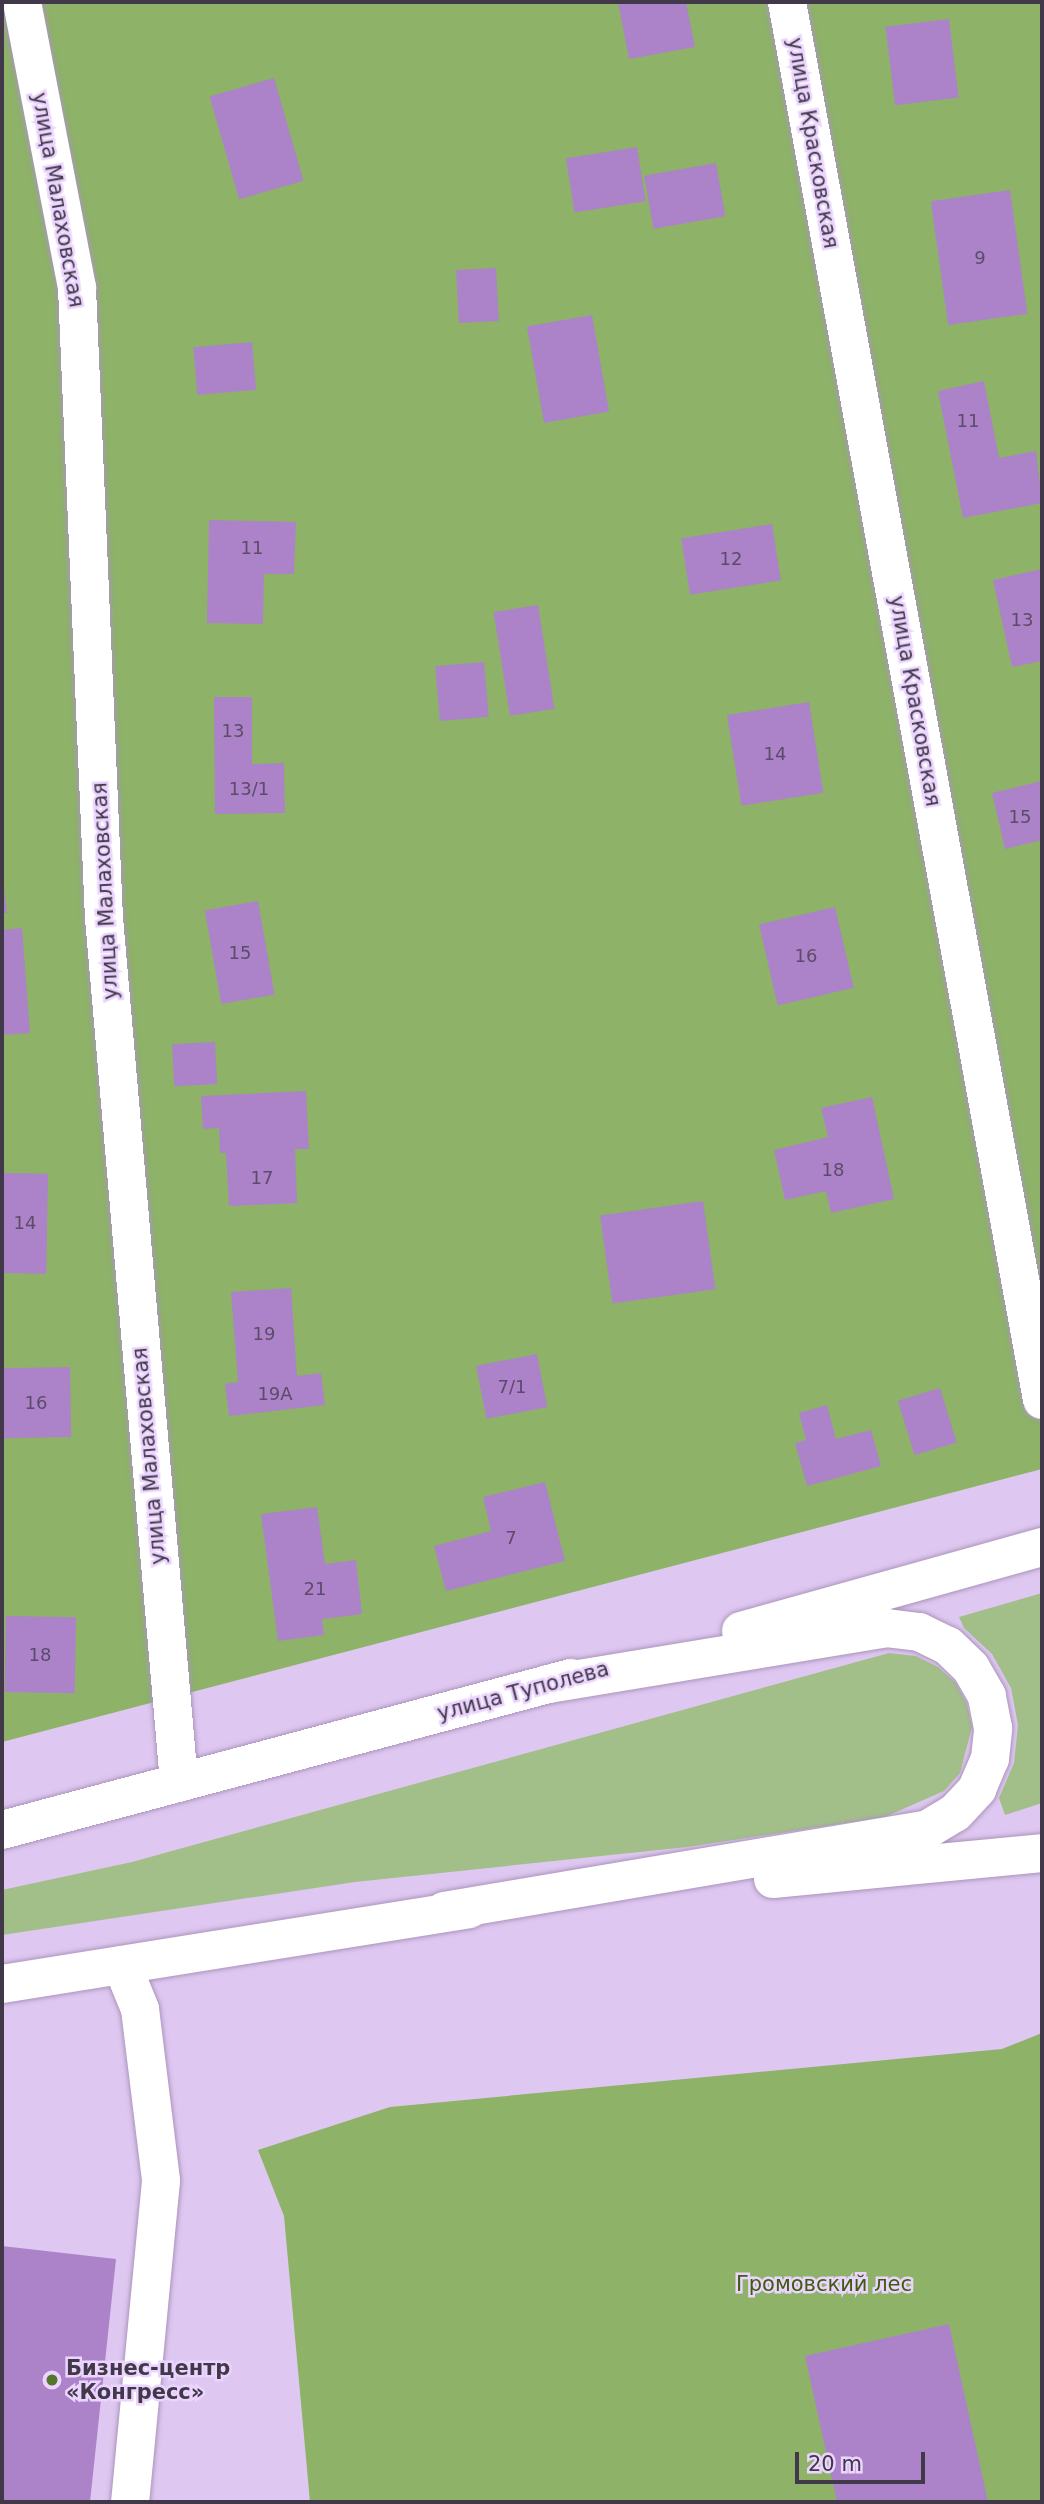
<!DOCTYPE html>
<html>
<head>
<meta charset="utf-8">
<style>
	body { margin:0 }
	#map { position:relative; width:1044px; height:2504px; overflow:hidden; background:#dec7f0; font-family:"DejaVu Sans",sans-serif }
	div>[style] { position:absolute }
	.green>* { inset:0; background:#a3bf89 }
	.forest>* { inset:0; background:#8db268 }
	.building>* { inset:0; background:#ac83c9; transform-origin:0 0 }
	.roads { filter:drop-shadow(0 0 2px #ab95bc) drop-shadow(0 0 2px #ab95bc) }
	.minor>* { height:38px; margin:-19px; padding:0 19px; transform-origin:19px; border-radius:19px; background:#fff }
	.major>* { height:38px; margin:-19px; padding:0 19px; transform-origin:19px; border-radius:19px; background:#fff }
	.dots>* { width:19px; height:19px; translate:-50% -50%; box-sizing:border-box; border:4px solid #ebd4fd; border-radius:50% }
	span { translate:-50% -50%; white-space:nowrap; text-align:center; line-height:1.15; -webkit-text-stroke:5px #ebd4fd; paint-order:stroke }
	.number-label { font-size:18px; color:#5c4b69 }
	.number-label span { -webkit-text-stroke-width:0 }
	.street-label { font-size:21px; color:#413849 }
	.park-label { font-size:21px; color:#3c5d0c }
	.poi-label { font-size:21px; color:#413849; font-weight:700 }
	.left { translate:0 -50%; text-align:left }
	.frame { position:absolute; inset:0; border:4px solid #413849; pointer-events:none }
	.scale { position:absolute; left:795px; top:2452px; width:130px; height:32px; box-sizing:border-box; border:4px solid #413849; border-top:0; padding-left:9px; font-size:21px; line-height:24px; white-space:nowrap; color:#413849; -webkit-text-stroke:5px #ebd4fd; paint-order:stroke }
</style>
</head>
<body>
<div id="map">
	<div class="green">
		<i style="clip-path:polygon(1042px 1593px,1042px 1803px,1005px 1815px,999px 1798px,1014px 1763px,1018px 1725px,1011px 1688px,992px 1654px,964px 1628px,959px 1617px)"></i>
		<i style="clip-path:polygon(889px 1653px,916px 1656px,938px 1667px,956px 1683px,967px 1704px,972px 1727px,960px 1773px,944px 1791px,885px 1817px,687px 1847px,355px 1882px,2px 1935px,2px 1890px,132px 1862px)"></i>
	</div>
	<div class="forest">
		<i style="clip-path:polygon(2px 2px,1042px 2px,1042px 1469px,2px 1742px)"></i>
		<i style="clip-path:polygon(1042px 2033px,1042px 2502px,310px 2502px,284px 2216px,258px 2150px,390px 2107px,1002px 2049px)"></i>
	</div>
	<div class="building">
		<i style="clip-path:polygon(618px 2px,686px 2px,695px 47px,629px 59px)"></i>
		<i style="left:949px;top:19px;width:79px;height:64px;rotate:83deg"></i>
		<i style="left:274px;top:78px;width:107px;height:67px;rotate:74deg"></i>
		<i style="left:637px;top:147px;width:55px;height:72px;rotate:81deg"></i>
		<i style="left:716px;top:163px;width:54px;height:73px;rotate:80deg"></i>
		<i style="left:1010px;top:190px;width:125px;height:80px;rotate:82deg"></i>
		<i style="left:496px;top:268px;width:53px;height:40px;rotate:87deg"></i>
		<i style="left:592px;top:315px;width:98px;height:66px;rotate:80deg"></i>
		<i style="left:252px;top:342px;width:48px;height:59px;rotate:85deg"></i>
		<i style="clip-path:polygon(984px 381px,999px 458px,1036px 451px,1042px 503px,963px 518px,938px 391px)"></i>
		<i style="left:2px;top:467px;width:2px;height:54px"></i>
		<i style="clip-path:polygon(209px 520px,296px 522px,294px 574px,264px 574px,263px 624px,207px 623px)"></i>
		<i style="left:772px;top:524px;width:57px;height:92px;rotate:81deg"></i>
		<i style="clip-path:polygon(1042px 569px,1042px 661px,1012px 667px,993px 580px)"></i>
		<i style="left:538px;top:605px;width:105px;height:45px;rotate:81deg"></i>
		<i style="left:484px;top:662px;width:55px;height:49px;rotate:85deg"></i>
		<i style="clip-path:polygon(214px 697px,252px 697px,252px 764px,284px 763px,285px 813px,215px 814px)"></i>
		<i style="left:809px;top:702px;width:92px;height:83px;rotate:81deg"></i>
		<i style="clip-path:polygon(1042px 781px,1042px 840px,1005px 849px,992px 793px)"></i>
		<i style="clip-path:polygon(2px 872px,7px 913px,2px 913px)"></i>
		<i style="left:258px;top:901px;width:95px;height:54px;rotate:80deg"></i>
		<i style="left:835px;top:907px;width:83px;height:78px;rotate:77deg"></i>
		<i style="clip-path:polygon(22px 928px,30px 1033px,2px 1035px,2px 930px)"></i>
		<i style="left:215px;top:1042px;width:42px;height:43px;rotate:87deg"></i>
		<i style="clip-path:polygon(306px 1091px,309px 1149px,295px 1149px,297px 1203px,229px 1206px,226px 1153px,220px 1153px,219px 1128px,203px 1129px,201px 1096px)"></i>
		<i style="clip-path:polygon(872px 1097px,894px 1199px,831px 1213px,826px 1191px,785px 1200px,774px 1150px,828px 1137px,821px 1108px)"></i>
		<i style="left:2px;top:1173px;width:46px;height:100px;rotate:1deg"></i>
		<i style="left:703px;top:1201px;width:89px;height:104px;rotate:82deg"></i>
		<i style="clip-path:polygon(291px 1288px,297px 1376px,321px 1373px,325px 1405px,229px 1416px,225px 1384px,238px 1382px,231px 1292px)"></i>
		<i style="left:537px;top:1354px;width:54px;height:62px;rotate:79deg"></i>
		<i style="left:70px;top:1367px;width:70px;height:68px;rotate:89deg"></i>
		<i style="left:940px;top:1388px;width:57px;height:44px;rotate:73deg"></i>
		<i style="clip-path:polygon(827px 1405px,836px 1439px,871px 1430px,881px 1466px,807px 1486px,795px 1443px,806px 1440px,799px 1413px)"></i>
		<i style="clip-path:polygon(545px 1482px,565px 1561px,446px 1591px,434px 1546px,491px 1531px,483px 1497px)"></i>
		<i style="clip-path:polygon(317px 1507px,325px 1564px,356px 1560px,362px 1614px,322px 1619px,324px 1635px,278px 1641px,261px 1514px)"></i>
		<i style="left:6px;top:1616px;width:70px;height:76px;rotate:1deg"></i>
		<i style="clip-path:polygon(2px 2246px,116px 2259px,90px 2502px,2px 2502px)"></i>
		<i style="clip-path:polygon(949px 2324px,988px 2502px,837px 2502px,805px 2356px)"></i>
	</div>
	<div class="roads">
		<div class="minor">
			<i style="left:22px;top:2px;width:291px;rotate:79.1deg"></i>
			<i style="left:77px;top:288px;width:631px;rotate:87.55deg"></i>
			<i style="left:104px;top:918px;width:868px;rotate:85.04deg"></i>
			<i style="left:787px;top:2px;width:1421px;rotate:79.66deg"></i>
			<i style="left:122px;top:1965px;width:48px;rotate:67.8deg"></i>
			<i style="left:140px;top:2009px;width:173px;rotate:83deg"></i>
			<i style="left:161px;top:2181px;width:322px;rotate:95.5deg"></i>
		</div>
		<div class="major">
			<i style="left:741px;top:1631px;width:313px;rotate:-15.6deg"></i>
			<i style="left:2px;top:1830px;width:589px;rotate:-14.96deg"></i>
			<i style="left:773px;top:1879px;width:270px;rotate:-5.5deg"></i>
			<i style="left:444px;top:1911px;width:491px;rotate:-9.6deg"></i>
			<i style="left:928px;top:1829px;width:31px;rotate:-31deg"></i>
			<i style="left:955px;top:1813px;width:33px;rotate:-47deg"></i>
			<i style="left:977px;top:1789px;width:33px;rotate:-67deg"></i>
			<i style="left:990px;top:1759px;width:31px;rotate:-84deg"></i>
			<i style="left:993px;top:1728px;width:33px;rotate:-101deg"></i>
			<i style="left:987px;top:1696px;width:32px;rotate:-120deg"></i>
			<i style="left:971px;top:1668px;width:32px;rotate:-136deg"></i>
			<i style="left:948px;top:1646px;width:32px;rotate:-154deg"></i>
			<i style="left:919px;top:1632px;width:32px;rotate:-173deg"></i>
			<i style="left:887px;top:1628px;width:344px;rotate:170.6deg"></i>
			<i style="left:2px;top:1984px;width:473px;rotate:-9.1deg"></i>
		</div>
	</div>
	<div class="dots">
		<i style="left:52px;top:2380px;background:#53752c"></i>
	</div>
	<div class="number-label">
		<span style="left:980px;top:258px">9</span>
		<span style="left:968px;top:421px">11</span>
		<span style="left:252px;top:548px">11</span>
		<span style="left:731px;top:559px">12</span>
		<span style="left:1022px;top:620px">13</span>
		<span style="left:233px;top:731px">13</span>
		<span style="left:775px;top:754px">14</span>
		<span style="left:249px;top:789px">13/1</span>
		<span style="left:1020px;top:817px">15</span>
		<span style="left:240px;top:953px">15</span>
		<span style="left:806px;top:956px">16</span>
		<span style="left:833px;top:1170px">18</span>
		<span style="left:262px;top:1178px">17</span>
		<span style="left:25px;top:1223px">14</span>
		<span style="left:264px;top:1334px">19</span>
		<span style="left:512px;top:1387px">7/1</span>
		<span style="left:275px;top:1394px">19А</span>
		<span style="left:36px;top:1403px">16</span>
		<span style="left:511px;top:1538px">7</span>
		<span style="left:315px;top:1589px">21</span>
		<span style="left:40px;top:1655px">18</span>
	</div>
	<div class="street-label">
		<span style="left:813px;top:143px;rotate:80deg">улица Красковская</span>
		<span style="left:58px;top:200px;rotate:80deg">улица Малаховская</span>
		<span style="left:915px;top:701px;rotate:80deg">улица Красковская</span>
		<span style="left:105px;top:891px;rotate:-93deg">улица Малаховская</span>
		<span style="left:149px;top:1456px;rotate:-95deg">улица Малаховская</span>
		<span style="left:523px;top:1691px;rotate:-15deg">улица Туполева</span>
	</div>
	<div class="park-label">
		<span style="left:824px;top:2284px">Громовский лес</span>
	</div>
	<div class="poi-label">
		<span class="left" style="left:66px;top:2380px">Бизнес-центр<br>«Конгресс»</span>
	</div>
	<div class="frame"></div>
	<div class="scale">20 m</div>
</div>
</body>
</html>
